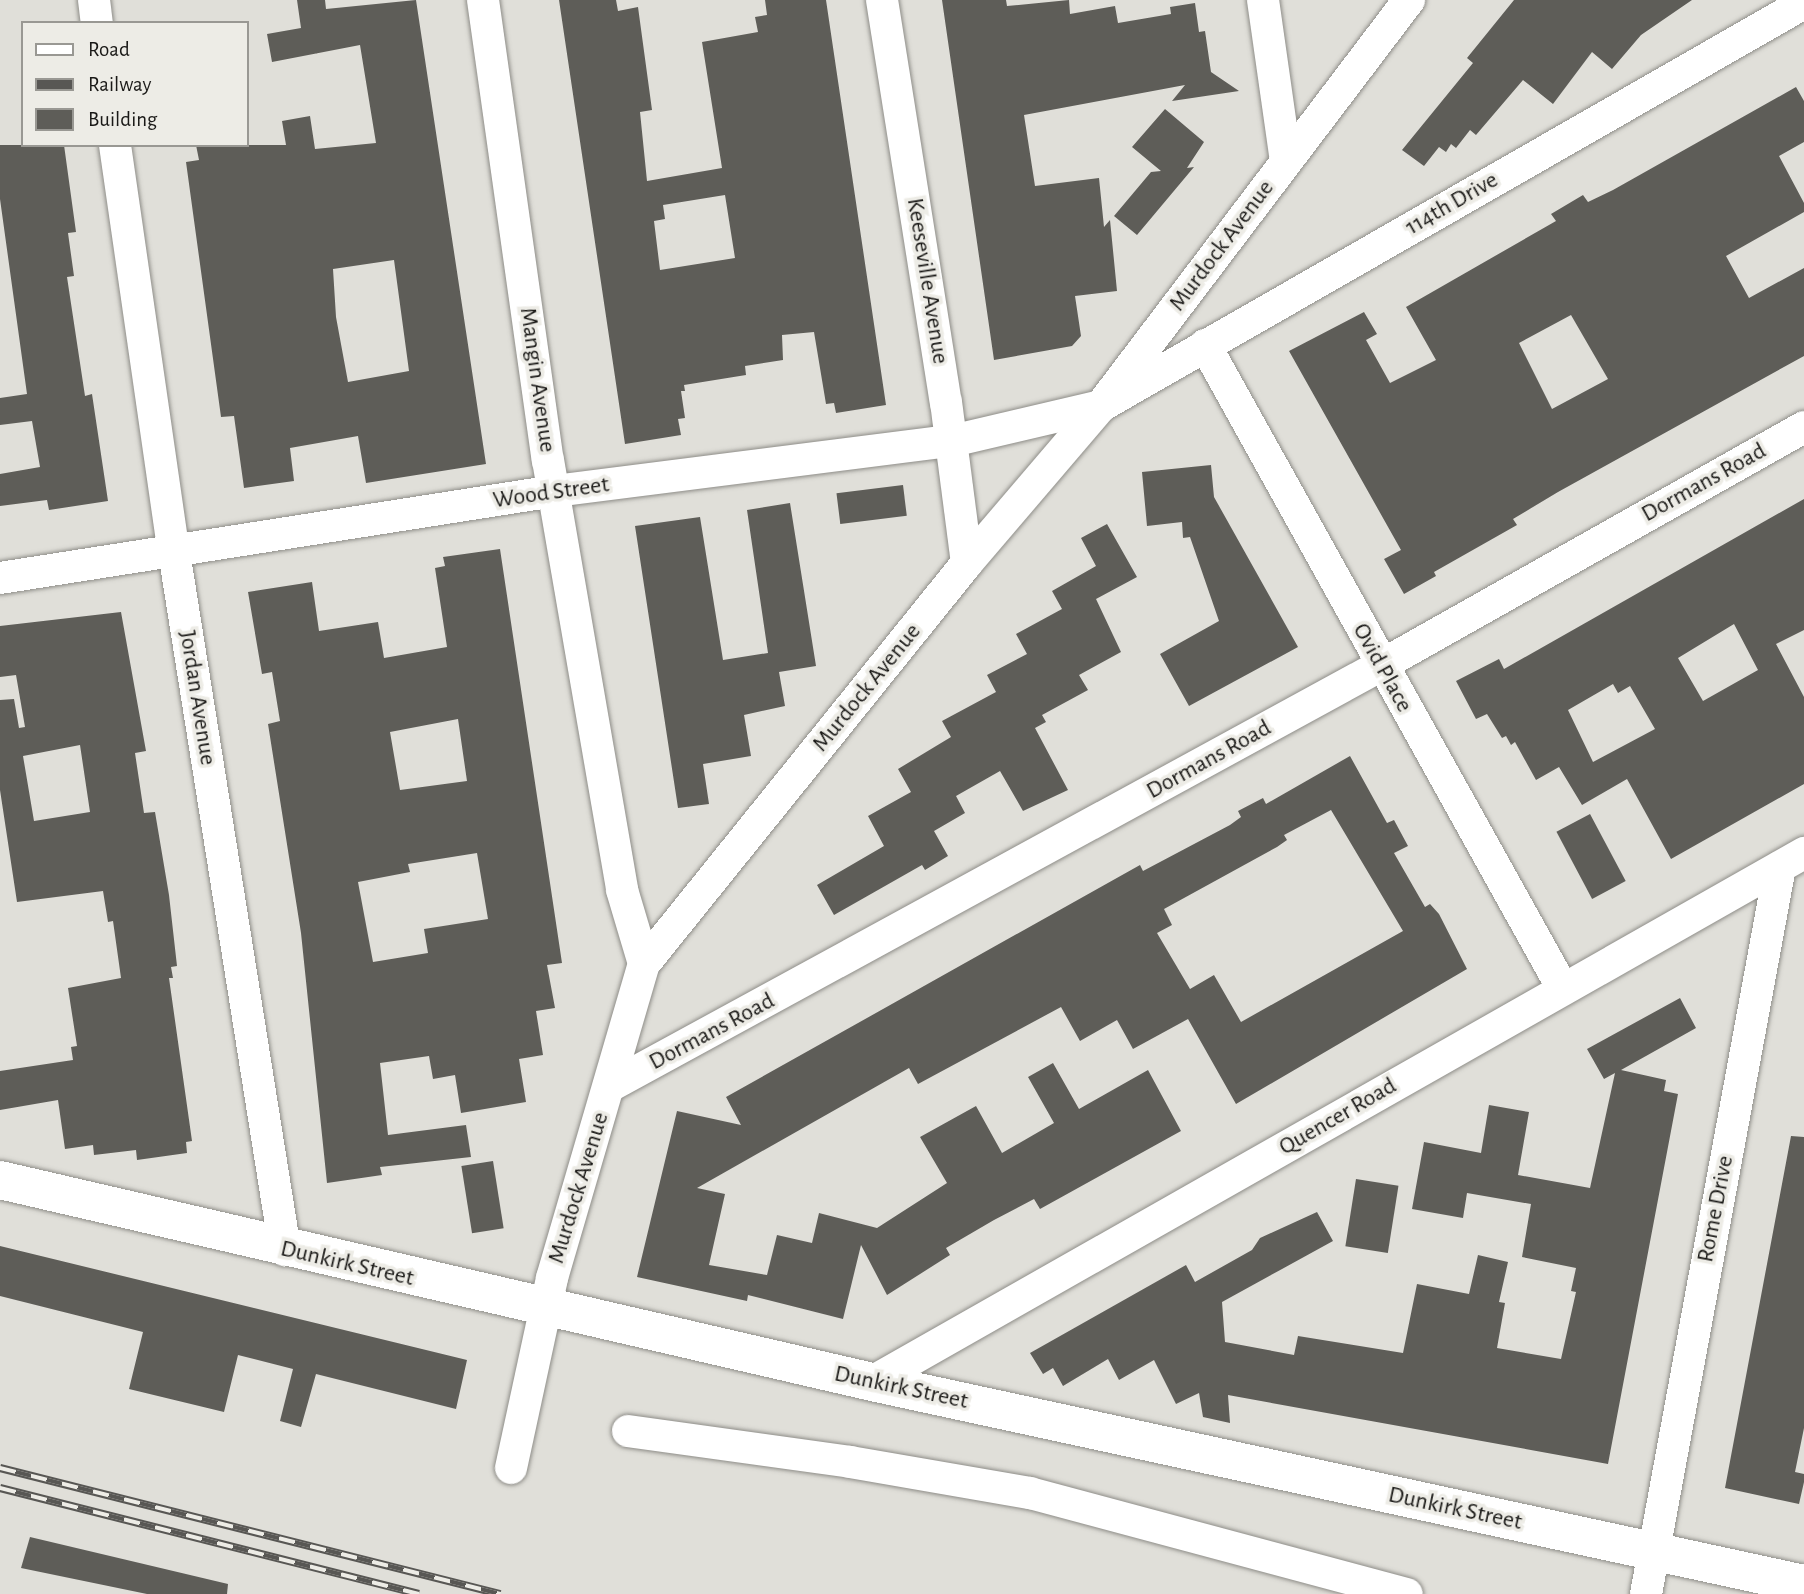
<!DOCTYPE html>
<html>
<head>
<meta charset="utf-8">
<style>
	body { margin:0 }
	#map { position:relative; width:1804px; height:1594px; overflow:hidden; background:#e0dfd9; font-family:"Alegreya Sans",sans-serif }
	div>[style] { position:absolute }
	.building>* { inset:0; background:#5e5d58; transform-origin:0 0 }
	.roads { filter:drop-shadow(0 0 2px #8e8d88) drop-shadow(0 0 2px #8e8d88) }
	.minor>* { height:32px; margin:-16px; padding:0 16px; transform-origin:16px; border-radius:16px; background:#fff }
	.major>* { height:38px; margin:-19px; padding:0 19px; transform-origin:19px; border-radius:19px; background:#fff }
	.rail>* { height:8px; margin-top:-4px; transform-origin:0; background:repeating-linear-gradient(90deg,#edece6 0 16px,#585754 0 32px); box-sizing:border-box; border-block:2px solid #585754 }
	span { translate:-50% -50%; white-space:nowrap; text-align:center; line-height:1.15; -webkit-text-stroke:7px #edece6; paint-order:stroke }
	.street-label { font-size:24px; color:#1a1917 }
	.legend { position:absolute; left:21px; top:21px; width:228px; height:126px; box-sizing:border-box; background:#edece6; border:2px solid #999893; margin:0; padding:9px 12px; list-style:none; font-size:21px; color:#1a1917 }
	.legend li { display:flex; align-items:center; gap:14px; height:35px }
	.legend b { width:35px; border:2px solid #999893 }
</style>
</head>
<body>
<div id="map">
	<div class="building">
		<i style="clip-path:polygon(evenodd,297px 0,325px 0,326px 9px,416px 0,486px 464px,366px 483px,358px 436px,290px 448px,294px 481px,244px 488px,234px 416px,221px 417px,186px 162px,199px 160px,196px 145px,286px 145px,282px 121px,310px 116px,315px 149px,376px 143px,360px 45px,272px 62px,267px 34px,301px 28px,297px 0,394px 260px,409px 371px,348px 382px,336px 317px,333px 269px,394px 260px)"></i>
		<i style="clip-path:polygon(evenodd,559px 0,616px 0,618px 11px,638px 7px,652px 110px,640px 112px,647px 181px,722px 168px,702px 42px,758px 32px,755px 17px,767px 15px,765px 0,826px 0,886px 405px,836px 413px,834px 403px,826px 404px,814px 332px,782px 335px,783px 360px,745px 366px,746px 375px,684px 385px,685px 391px,681px 391px,685px 418px,678px 419px,681px 435px,625px 444px,559px 0,725px 195px,735px 258px,660px 270px,654px 221px,665px 219px,663px 205px,725px 195px)"></i>
		<i style="clip-path:polygon(942px 0,1006px 0,1007px 6px,1069px 0,1070px 14px,1115px 6px,1118px 23px,1171px 14px,1170px 7px,1195px 3px,1199px 32px,1205px 31px,1211px 72px,1239px 91px,1172px 101px,1185px 85px,1024px 115px,1035px 186px,1099px 178px,1104px 227px,1110px 220px,1117px 291px,1075px 296px,1081px 336px,1072px 346px,994px 360px)"></i>
		<i style="clip-path:polygon(1514px 0,1692px 0,1641px 35px,1612px 69px,1592px 52px,1553px 104px,1523px 80px,1476px 135px,1470px 130px,1456px 148px,1451px 144px,1446px 152px,1439px 147px,1424px 166px,1402px 150px,1473px 63px,1467px 58px)"></i>
		<i style="clip-path:polygon(evenodd,1796px 87px,1804px 101px,1804px 142px,1779px 156px,1804px 203px,1804px 212px,1726px 256px,1749px 298px,1804px 268px,1804px 356px,1558px 492px,1513px 519px,1517px 525px,1434px 572px,1436px 576px,1404px 594px,1384px 559px,1401px 550px,1289px 351px,1364px 312px,1377px 334px,1366px 340px,1390px 383px,1436px 360px,1406px 307px,1556px 221px,1551px 214px,1583px 195px,1588px 202px,1613px 190px,1796px 87px,1571px 315px,1608px 379px,1552px 409px,1519px 343px,1571px 315px)"></i>
		<i style="clip-path:polygon(1165px 109px,1204px 142px,1187px 168px,1194px 167px,1137px 235px,1114px 216px,1151px 172px,1161px 171px,1132px 147px)"></i>
		<i style="clip-path:polygon(0 145px,64px 145px,76px 232px,68px 233px,74px 276px,67px 277px,85px 396px,92px 394px,108px 501px,49px 510px,47px 500px,0 506px,0 474px,40px 467px,32px 421px,0 425px,0 398px,27px 394px,0 199px)"></i>
		<i style="clip-path:polygon(1211px 465px,1214px 497px,1298px 647px,1189px 706px,1160px 654px,1219px 621px,1190px 537px,1183px 538px,1182px 522px,1147px 526px,1142px 472px)"></i>
		<i style="left:903px;top:485px;width:31px;height:67px;rotate:83deg"></i>
		<i style="clip-path:polygon(evenodd,1804px 499px,1804px 630px,1776px 644px,1804px 697px,1804px 784px,1671px 859px,1627px 779px,1582px 805px,1559px 767px,1536px 780px,1515px 742px,1511px 745px,1506px 736px,1502px 738px,1487px 714px,1476px 719px,1456px 681px,1499px 659px,1504px 669px,1804px 499px,1734px 624px,1758px 670px,1703px 701px,1678px 658px,1734px 624px,1804px 499px,1613px 684px,1618px 693px,1630px 686px,1655px 729px,1593px 762px,1568px 710px,1613px 684px)"></i>
		<i style="clip-path:polygon(790px 503px,816px 666px,779px 672px,785px 706px,744px 715px,751px 756px,703px 764px,709px 804px,678px 808px,635px 526px,700px 517px,723px 660px,768px 653px,747px 510px)"></i>
		<i style="clip-path:polygon(1107px 524px,1137px 577px,1096px 599px,1121px 652px,1079px 675px,1088px 690px,1042px 715px,1046px 722px,1035px 728px,1068px 790px,1023px 811px,1000px 771px,956px 796px,965px 813px,934px 831px,948px 856px,925px 870px,922px 865px,834px 915px,817px 885px,884px 846px,868px 816px,911px 792px,898px 769px,951px 737px,942px 721px,996px 692px,987px 675px,1027px 654px,1016px 634px,1062px 609px,1052px 591px,1096px 566px,1081px 538px)"></i>
		<i style="clip-path:polygon(evenodd,500px 549px,562px 963px,547px 965px,555px 1008px,536px 1011px,543px 1055px,519px 1059px,526px 1102px,461px 1113px,455px 1075px,433px 1079px,429px 1056px,380px 1063px,388px 1135px,466px 1125px,471px 1157px,380px 1167px,382px 1175px,327px 1183px,301px 933px,268px 724px,280px 721px,272px 672px,262px 674px,248px 592px,312px 582px,319px 631px,378px 622px,384px 658px,447px 647px,435px 568px,445px 566px,443px 557px,500px 549px,458px 719px,467px 781px,400px 790px,390px 732px,458px 719px,500px 549px,477px 853px,488px 919px,424px 929px,428px 953px,373px 962px,358px 882px,410px 872px,408px 864px,477px 853px)"></i>
		<i style="clip-path:polygon(evenodd,121px 612px,146px 751px,135px 753px,144px 813px,155px 812px,169px 895px,177px 966px,171px 967px,173px 978px,169px 978px,192px 1141px,186px 1142px,187px 1153px,137px 1160px,136px 1150px,94px 1155px,93px 1145px,65px 1149px,58px 1100px,0 1110px,0 1071px,73px 1060px,71px 1047px,77px 1046px,68px 988px,121px 978px,113px 921px,108px 922px,103px 891px,17px 902px,0 790px,0 700px,14px 699px,19px 728px,25px 727px,16px 675px,0 677px,0 626px,121px 612px,80px 745px,90px 812px,34px 821px,23px 756px,80px 745px)"></i>
		<i style="clip-path:polygon(evenodd,1350px 756px,1387px 823px,1394px 820px,1408px 846px,1394px 853px,1425px 907px,1430px 904px,1439px 914px,1467px 969px,1236px 1104px,1188px 1019px,1133px 1049px,1117px 1020px,1080px 1041px,1061px 1007px,918px 1084px,909px 1068px,697px 1188px,725px 1194px,709px 1265px,767px 1275px,777px 1235px,812px 1243px,819px 1213px,877px 1228px,947px 1183px,920px 1137px,976px 1106px,1002px 1153px,1054px 1123px,1028px 1077px,1053px 1063px,1079px 1109px,1148px 1070px,1181px 1131px,1040px 1209px,1034px 1199px,994px 1220px,946px 1248px,950px 1255px,887px 1295px,861px 1245px,843px 1319px,748px 1295px,747px 1301px,637px 1277px,677px 1111px,741px 1125px,726px 1097px,1140px 865px,1143px 871px,1230px 825px,1241px 817px,1238px 811px,1263px 798px,1266px 804px,1350px 756px,1331px 810px,1403px 931px,1241px 1022px,1214px 975px,1190px 989px,1157px 933px,1172px 925px,1164px 909px,1277px 847px,1287px 840px,1284px 835px,1331px 810px)"></i>
		<i style="left:1590px;top:814px;width:76px;height:38px;rotate:62deg"></i>
		<i style="clip-path:polygon(1680px 998px,1696px 1028px,1621px 1070px,1666px 1080px,1664px 1091px,1678px 1094px,1608px 1464px,1228px 1395px,1230px 1423px,1203px 1417px,1199px 1393px,1176px 1404px,1154px 1360px,1119px 1380px,1108px 1359px,1063px 1386px,1053px 1368px,1043px 1374px,1030px 1353px,1186px 1265px,1195px 1282px,1252px 1250px,1260px 1238px,1317px 1212px,1333px 1241px,1222px 1302px,1225px 1342px,1294px 1355px,1298px 1336px,1403px 1353px,1417px 1284px,1469px 1294px,1478px 1255px,1508px 1262px,1499px 1302px,1505px 1303px,1497px 1348px,1561px 1359px,1576px 1292px,1571px 1291px,1576px 1268px,1522px 1257px,1531px 1204px,1467px 1193px,1463px 1218px,1412px 1209px,1424px 1142px,1481px 1153px,1489px 1105px,1529px 1112px,1518px 1175px,1590px 1188px,1615px 1073px,1604px 1079px,1587px 1049px)"></i>
		<i style="clip-path:polygon(1791px 1136px,1804px 1137px,1804px 1428px,1795px 1472px,1804px 1474px,1804px 1482px,1799px 1504px,1725px 1488px)"></i>
		<i style="left:493px;top:1161px;width:68px;height:32px;rotate:81deg"></i>
		<i style="left:1356px;top:1179px;width:43px;height:68px;rotate:9deg"></i>
		<i style="clip-path:polygon(0 1246px,467px 1360px,456px 1409px,316px 1374px,301px 1427px,280px 1421px,293px 1369px,238px 1355px,224px 1412px,129px 1389px,143px 1332px,0 1296px)"></i>
		<i style="clip-path:polygon(30px 1537px,228px 1584px,227px 1594px,147px 1594px,21px 1568px)"></i>
	</div>
	<div class="roads">
		<div class="minor">
			<i style="left:94px;top:0;width:23px;rotate:83deg"></i>
			<i style="left:483px;top:0;width:465px;rotate:82deg"></i>
			<i style="left:548px;top:460px;width:436px;rotate:80.2deg"></i>
			<i style="left:622px;top:890px;width:77px;rotate:73.4deg"></i>
			<i style="left:882px;top:0;width:407px;rotate:81deg"></i>
			<i style="left:946px;top:402px;width:162px;rotate:82.6deg"></i>
			<i style="left:1263px;top:0;width:163px;rotate:81.9deg"></i>
			<i style="left:115px;top:145px;width:411px;rotate:81.8deg"></i>
			<i style="left:174px;top:552px;width:707px;rotate:80.96deg"></i>
			<i style="left:1205px;top:345px;width:737px;rotate:60.93deg"></i>
			<i style="left:0;top:578px;width:561px;rotate:-8.92deg"></i>
			<i style="left:554px;top:491px;width:401px;rotate:-7.2deg"></i>
			<i style="left:952px;top:441px;width:153px;rotate:-13.2deg"></i>
			<i style="left:1101px;top:406px;width:810px;rotate:-29.82deg"></i>
			<i style="left:610px;top:1086px;width:877px;rotate:-28.61deg"></i>
			<i style="left:1380px;top:666px;width:487px;rotate:-29.4deg"></i>
			<i style="left:872px;top:1382px;width:1072px;rotate:-29.58deg"></i>
			<i style="left:628px;top:1431px;width:224px;rotate:7.9deg"></i>
			<i style="left:850px;top:1462px;width:183px;rotate:9.8deg"></i>
			<i style="left:1030px;top:1493px;width:390px;rotate:15deg"></i>
			<i style="left:511px;top:1468px;width:194px;rotate:-77.8deg"></i>
			<i style="left:552px;top:1278px;width:327px;rotate:-73.7deg"></i>
			<i style="left:644px;top:964px;width:515px;rotate:-51.15deg"></i>
			<i style="left:967px;top:563px;width:206px;rotate:-49.5deg"></i>
			<i style="left:1101px;top:406px;width:510px;rotate:-52.82deg"></i>
			<i style="left:1646px;top:1594px;width:739px;rotate:-79.56deg"></i>
		</div>
		<div class="major">
			<i style="left:0;top:1180px;width:895px;rotate:13.04deg"></i>
			<i style="left:872px;top:1382px;width:954px;rotate:12.23deg"></i>
		</div>
	</div>
	<div class="rail">
		<i style="left:0;top:1468px;width:516px;rotate:14.14deg"></i>
		<i style="left:0;top:1488px;width:432px;rotate:14.2deg"></i>
	</div>
	<div class="street-label">
		<span style="left:1452px;top:204px;rotate:-30deg">114th Drive</span>
		<span style="left:1222px;top:246px;rotate:-53deg">Murdock Avenue</span>
		<span style="left:927px;top:281px;rotate:81deg">Keeseville Avenue</span>
		<span style="left:537px;top:380px;rotate:82deg">Mangin Avenue</span>
		<span style="left:1704px;top:483px;rotate:-29deg">Dormans Road</span>
		<span style="left:551px;top:493px;rotate:-8deg">Wood Street</span>
		<span style="left:1382px;top:668px;rotate:61deg">Ovid Place</span>
		<span style="left:867px;top:688px;rotate:-51deg">Murdock Avenue</span>
		<span style="left:197px;top:698px;rotate:81deg">Jordan Avenue</span>
		<span style="left:1209px;top:760px;rotate:-29deg">Dormans Road</span>
		<span style="left:712px;top:1032px;rotate:-28deg">Dormans Road</span>
		<span style="left:1338px;top:1117px;rotate:-30deg">Quencer Road</span>
		<span style="left:579px;top:1188px;rotate:-73deg">Murdock Avenue</span>
		<span style="left:1716px;top:1209px;rotate:-79deg">Rome Drive</span>
		<span style="left:347px;top:1264px;rotate:13deg">Dunkirk Street</span>
		<span style="left:901px;top:1388px;rotate:12deg">Dunkirk Street</span>
		<span style="left:1455px;top:1509px;rotate:12deg">Dunkirk Street</span>
	</div>
	<ul class="legend">
	<li><b style="height:9px;background:#fff"></b>Road</li>
	<li><b style="height:9px;background:#585754"></b>Railway</li>
	<li><b style="height:19px;background:#5e5d58"></b>Building</li>
	</ul>
</div>
</body>
</html>
